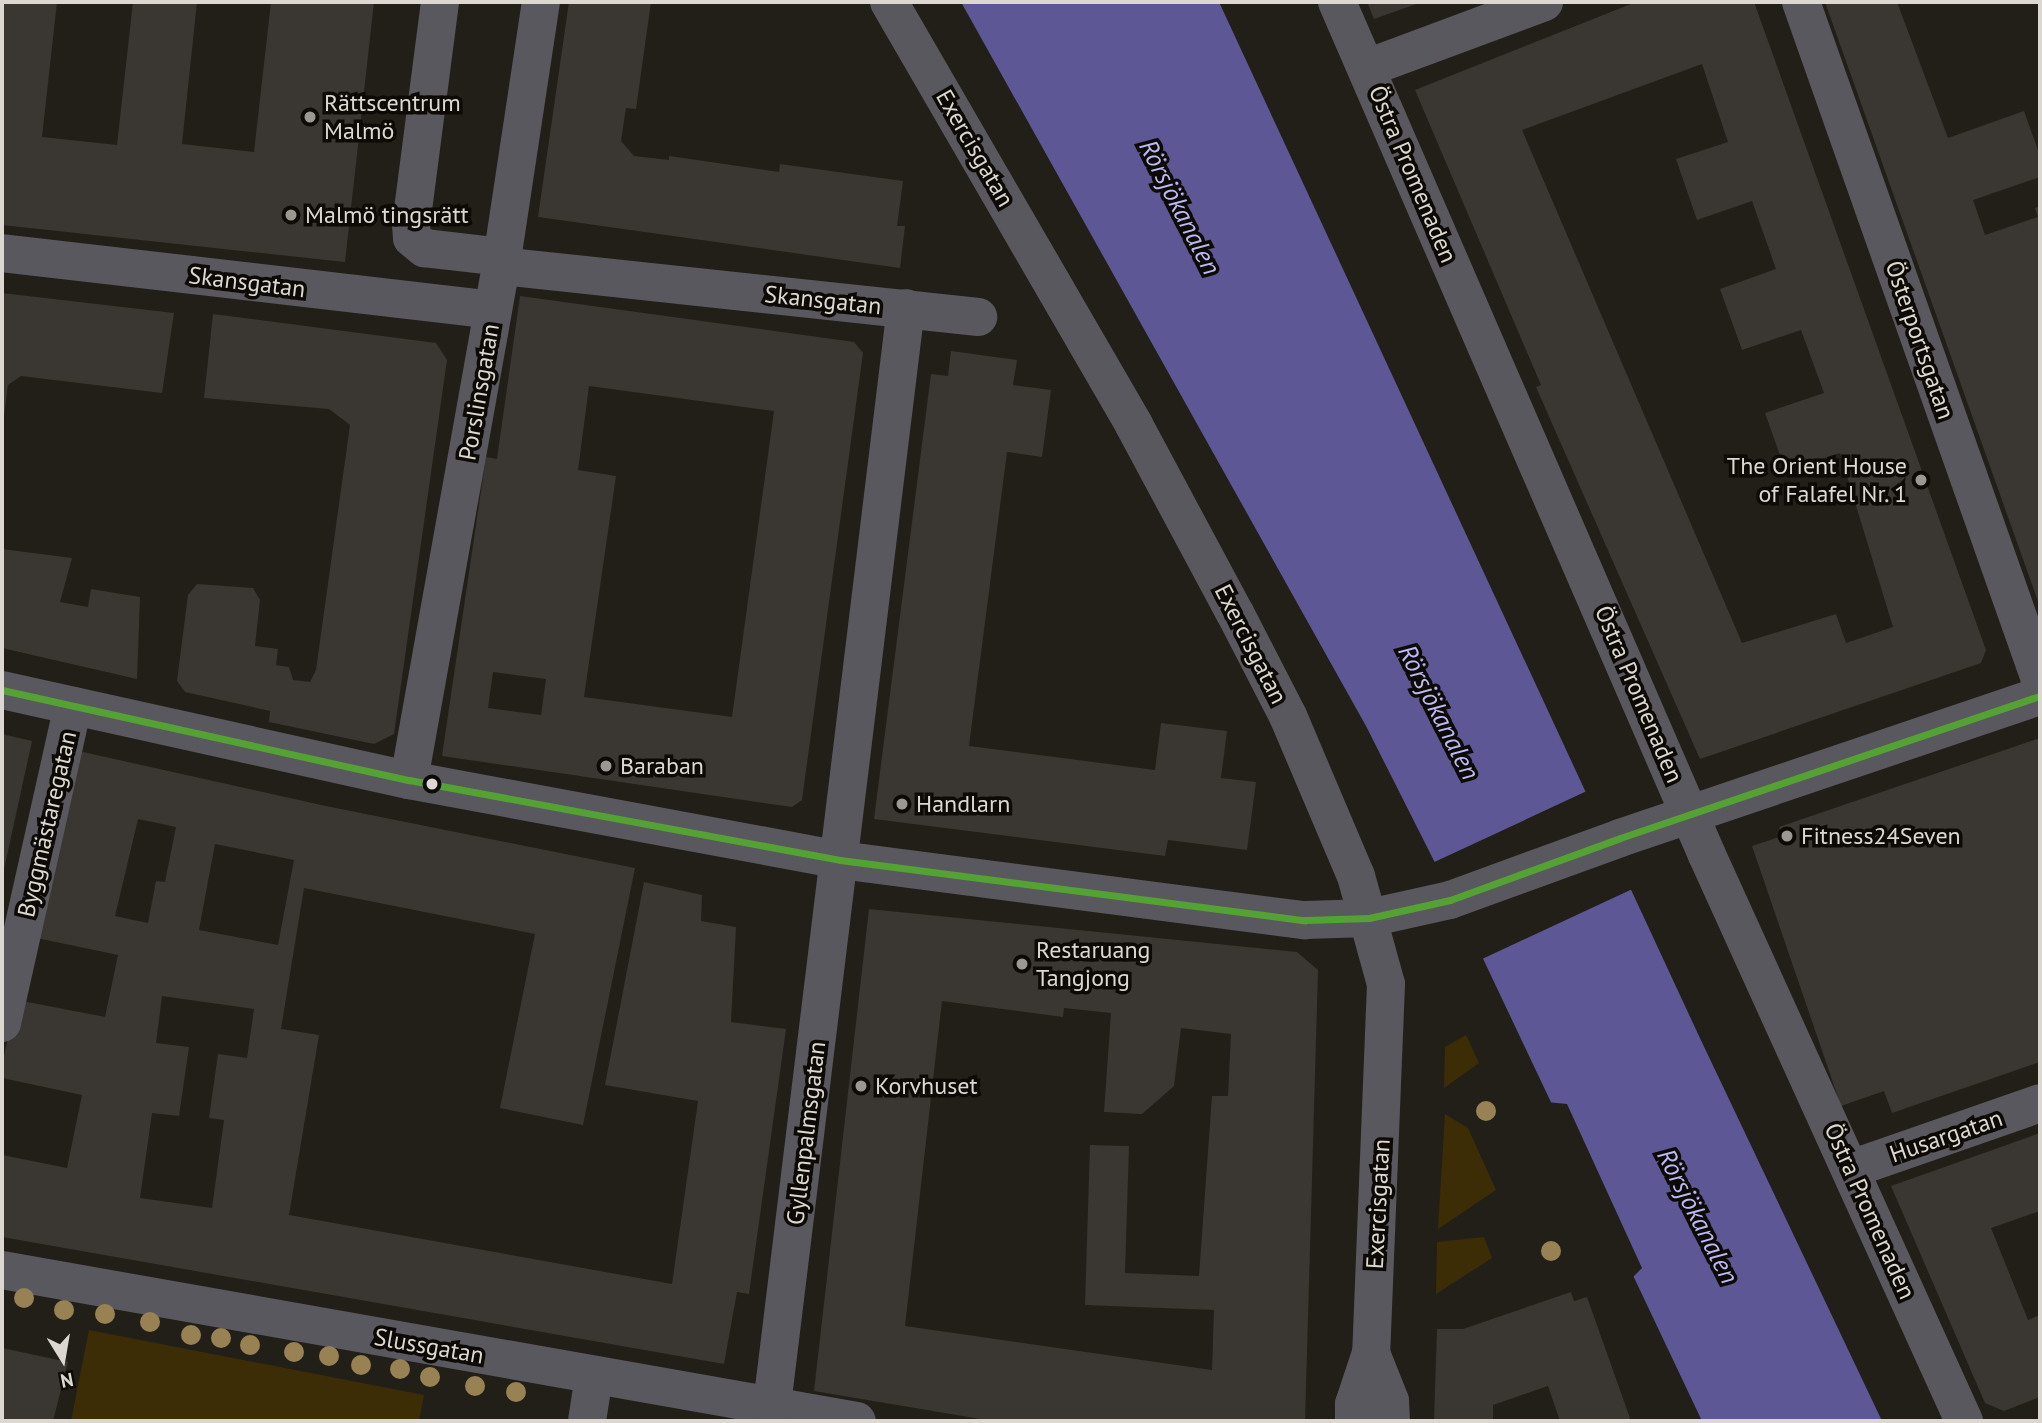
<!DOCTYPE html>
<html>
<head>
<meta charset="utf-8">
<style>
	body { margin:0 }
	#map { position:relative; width:2042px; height:1423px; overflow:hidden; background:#221f19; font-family:"PT Sans",sans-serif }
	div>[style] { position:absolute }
	.green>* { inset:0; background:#3d2d07 }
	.water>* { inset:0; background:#5e5795 }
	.pier>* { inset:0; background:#221f19; transform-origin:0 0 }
	.building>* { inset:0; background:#3a3632 }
	.minor>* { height:38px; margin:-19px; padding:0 19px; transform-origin:19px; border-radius:19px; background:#59585e }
	.bus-1>* { height:7px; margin:-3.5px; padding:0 3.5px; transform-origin:3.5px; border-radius:3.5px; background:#54a233 }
	.trees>* { width:20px; height:20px; margin:-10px; border-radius:50%; background:#988152 }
	.dots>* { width:19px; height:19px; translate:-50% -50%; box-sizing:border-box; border:4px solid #0d0a06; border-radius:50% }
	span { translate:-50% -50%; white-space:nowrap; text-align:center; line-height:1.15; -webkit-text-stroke:7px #0d0a06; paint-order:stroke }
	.poi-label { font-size:24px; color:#dcd8d1 }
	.left { translate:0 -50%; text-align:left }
	.right { translate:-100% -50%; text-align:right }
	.street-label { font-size:24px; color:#dcd8d1 }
	.water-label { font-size:26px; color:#bcbaf4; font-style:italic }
	.frame { position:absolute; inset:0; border:4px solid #dcd8d1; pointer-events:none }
	.north { position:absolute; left:28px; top:1325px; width:70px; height:70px; -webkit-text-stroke:5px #0d0a06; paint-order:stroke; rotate:169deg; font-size:19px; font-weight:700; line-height:28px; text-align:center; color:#dcd8d1 }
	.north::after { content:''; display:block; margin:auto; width:24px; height:32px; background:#dcd8d1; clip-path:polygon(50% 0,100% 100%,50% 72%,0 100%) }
</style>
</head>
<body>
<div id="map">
	<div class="green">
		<i style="clip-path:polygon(1466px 1035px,1479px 1063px,1444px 1088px,1445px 1047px)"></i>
		<i style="clip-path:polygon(1445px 1114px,1468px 1128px,1496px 1190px,1438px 1229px)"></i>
		<i style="clip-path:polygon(1484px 1237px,1492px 1258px,1436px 1294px,1437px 1242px)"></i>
		<i style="clip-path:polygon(89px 1330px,424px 1395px,419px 1421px,71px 1421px)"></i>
	</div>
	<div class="water">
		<i style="clip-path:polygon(961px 2px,1219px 2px,1698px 1034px,1882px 1421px,1702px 1421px,1477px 946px,1366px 726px)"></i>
	</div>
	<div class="pier">
		<i style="left:1589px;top:790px;width:108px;height:173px;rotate:65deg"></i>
		<i style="clip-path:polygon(1546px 1102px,1567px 1104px,1642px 1268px,1632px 1278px,1634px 1287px)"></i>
	</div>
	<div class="building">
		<i style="clip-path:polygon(2px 2px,57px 2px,42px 137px,117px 145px,133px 2px,197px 2px,182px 144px,254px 152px,271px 2px,374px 2px,345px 262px,2px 225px)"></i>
		<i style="clip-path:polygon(569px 2px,651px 2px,636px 109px,626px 108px,621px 141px,634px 156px,669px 160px,669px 156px,779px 172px,780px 164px,903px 181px,897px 226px,905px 226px,900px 268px,538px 217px)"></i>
		<i style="clip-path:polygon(1367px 2px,1422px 2px,1374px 19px)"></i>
		<i style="clip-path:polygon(evenodd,1636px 2px,1754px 2px,1986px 650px,1981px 663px,1700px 759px,1536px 387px,1541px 385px,1415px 90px,1636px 2px,1702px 64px,1728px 142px,1676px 159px,1697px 220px,1752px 201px,1776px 269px,1720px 289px,1742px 350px,1801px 330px,1824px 393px,1765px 413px,1786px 472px,1840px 453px,1893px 627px,1846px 643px,1836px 614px,1742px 643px,1522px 130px,1702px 64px)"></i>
		<i style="clip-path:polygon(1825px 2px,1897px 2px,1948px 138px,2024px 111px,2040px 156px,2040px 177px,1973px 200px,1985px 235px,2038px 217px,2035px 208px,2040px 206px,2040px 607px)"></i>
		<i style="clip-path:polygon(2px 293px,174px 313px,162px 393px,21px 376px,8px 385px,2px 432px)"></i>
		<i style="clip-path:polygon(evenodd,520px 296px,854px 342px,863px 353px,802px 800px,792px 807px,442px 756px,486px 457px,497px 459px,520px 296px,589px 386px,774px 411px,732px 717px,584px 697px,616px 476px,578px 470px,589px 386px,520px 296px,493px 672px,546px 679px,541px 715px,488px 708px,493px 672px)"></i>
		<i style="clip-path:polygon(213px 314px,436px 343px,447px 360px,394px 734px,374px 744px,269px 722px,270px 711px,185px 692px,177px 681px,188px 595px,197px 584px,253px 588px,260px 600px,255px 646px,278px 649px,276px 665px,289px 667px,293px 680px,310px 682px,316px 670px,350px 425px,329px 409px,204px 398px)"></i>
		<i style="clip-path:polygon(951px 351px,1017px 360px,1013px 385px,1051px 390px,1042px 457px,1007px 452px,969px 746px,1155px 770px,1161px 723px,1227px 731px,1221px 778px,1256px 782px,1247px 850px,1168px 840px,1165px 856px,874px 819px,931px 374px,948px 376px)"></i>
		<i style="clip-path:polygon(2px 549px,72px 558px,60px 602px,88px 607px,91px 589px,140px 597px,137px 679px,2px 648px)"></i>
		<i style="clip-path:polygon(2px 734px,32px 741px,3px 874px,2px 874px)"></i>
		<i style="clip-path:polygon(2040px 738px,2040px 1062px,1892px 1113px,1884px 1091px,1841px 1106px,1752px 846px,1782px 836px,1779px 827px)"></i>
		<i style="clip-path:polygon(evenodd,83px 752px,321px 805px,635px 868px,583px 1125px,500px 1108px,535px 934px,304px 888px,281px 1029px,319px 1035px,289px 1215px,672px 1284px,698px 1101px,605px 1085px,644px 882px,702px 895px,701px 921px,736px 927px,731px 1022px,786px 1029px,749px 1294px,737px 1292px,724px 1364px,2px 1237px,2px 1155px,67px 1168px,82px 1095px,2px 1078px,2px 1064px,17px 1000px,105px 1017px,118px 955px,32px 937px,75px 756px,83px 752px,138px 819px,176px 827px,165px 882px,156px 881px,148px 923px,115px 916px,138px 819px,83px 752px,215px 844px,294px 860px,278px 945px,199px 930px,215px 844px,83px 752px,162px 996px,254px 1009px,247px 1058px,218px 1054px,209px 1118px,224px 1120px,212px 1208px,140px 1198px,152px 1113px,179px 1116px,189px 1047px,156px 1043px,162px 996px)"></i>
		<i style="clip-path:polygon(evenodd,869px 909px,1297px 952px,1318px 970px,1305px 1421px,992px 1421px,814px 1391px,869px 909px,942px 1001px,1063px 1017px,1064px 1008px,1111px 1013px,1104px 1112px,1142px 1114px,1174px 1086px,1181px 1028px,1231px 1034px,1228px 1096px,1212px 1096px,1199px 1276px,1125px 1273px,1129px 1146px,1090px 1145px,1085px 1305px,1214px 1310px,1212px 1370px,905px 1326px,942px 1001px)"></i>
		<i style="clip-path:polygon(2040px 1133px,2040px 1211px,1991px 1228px,2028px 1320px,2040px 1315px,2040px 1397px,2004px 1411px,1985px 1403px,1891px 1186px)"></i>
		<i style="clip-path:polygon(1571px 1292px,1574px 1301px,1587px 1297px,1631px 1421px,1560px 1421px,1548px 1386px,1493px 1405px,1493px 1421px,1434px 1421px,1437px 1329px,1463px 1329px)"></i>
		<i style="clip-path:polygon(2px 1348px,68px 1362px,53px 1421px,2px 1421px)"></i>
	</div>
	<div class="minor">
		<i style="left:440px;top:2px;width:224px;rotate:97.4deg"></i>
		<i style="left:411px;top:224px;width:14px;rotate:86deg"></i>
		<i style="left:412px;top:238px;width:16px;rotate:40deg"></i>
		<i style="left:424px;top:248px;width:80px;rotate:6.5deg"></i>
		<i style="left:889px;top:2px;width:489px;rotate:59.9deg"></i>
		<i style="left:1134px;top:425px;width:213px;rotate:61.8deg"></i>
		<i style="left:1235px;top:613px;width:116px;rotate:62.8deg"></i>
		<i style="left:1288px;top:716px;width:174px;rotate:67deg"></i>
		<i style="left:1356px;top:876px;width:112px;rotate:74.5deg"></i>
		<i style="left:1386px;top:984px;width:369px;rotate:92.3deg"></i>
		<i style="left:1371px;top:1353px;width:54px;rotate:108.4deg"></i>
		<i style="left:1354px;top:1404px;width:17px;rotate:90deg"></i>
		<i style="left:1337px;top:2px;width:930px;rotate:66.55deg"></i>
		<i style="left:1707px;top:855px;width:622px;rotate:65.58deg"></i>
		<i style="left:1801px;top:2px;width:718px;rotate:70.56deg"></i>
		<i style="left:1367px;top:68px;width:189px;rotate:-20.4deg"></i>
		<i style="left:2px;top:253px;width:494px;rotate:6.6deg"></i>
		<i style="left:501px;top:266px;width:480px;rotate:6.1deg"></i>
		<i style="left:2px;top:690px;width:417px;rotate:12.5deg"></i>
		<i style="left:409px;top:780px;width:438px;rotate:10.5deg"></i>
		<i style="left:840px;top:860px;width:469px;rotate:7.4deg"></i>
		<i style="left:1305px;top:920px;width:64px;rotate:-1.8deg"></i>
		<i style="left:1369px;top:918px;width:83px;rotate:-12.5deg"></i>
		<i style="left:1450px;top:900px;width:181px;rotate:-20deg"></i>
		<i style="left:1620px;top:838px;width:443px;rotate:-18.7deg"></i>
		<i style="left:409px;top:780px;width:522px;rotate:-79.85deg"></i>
		<i style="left:501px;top:266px;width:267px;rotate:-81.4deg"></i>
		<i style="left:2px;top:1023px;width:325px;rotate:-77.4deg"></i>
		<i style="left:1851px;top:1169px;width:200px;rotate:-19.2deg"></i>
		<i style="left:2px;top:1270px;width:868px;rotate:10.02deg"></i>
		<i style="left:1371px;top:1353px;width:52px;rotate:68.4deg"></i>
		<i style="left:1390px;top:1401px;width:20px;rotate:87deg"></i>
		<i style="left:772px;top:1405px;width:1105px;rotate:-83.04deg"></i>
		<i style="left:587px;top:1421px;width:46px;rotate:-81.2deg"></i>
	</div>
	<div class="bus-1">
		<i style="left:2px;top:690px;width:417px;rotate:12.5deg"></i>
		<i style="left:409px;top:780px;width:438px;rotate:10.5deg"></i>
		<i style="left:840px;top:860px;width:469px;rotate:7.4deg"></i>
		<i style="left:1305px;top:920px;width:64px;rotate:-1.8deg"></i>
		<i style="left:1369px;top:918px;width:83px;rotate:-12.5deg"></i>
		<i style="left:1450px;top:900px;width:181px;rotate:-20deg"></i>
		<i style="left:1620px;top:838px;width:443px;rotate:-18.7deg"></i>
	</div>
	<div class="trees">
		<i style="left:1486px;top:1111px"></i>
		<i style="left:1551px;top:1251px"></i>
		<i style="left:24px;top:1298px"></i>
		<i style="left:64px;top:1310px"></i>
		<i style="left:105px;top:1314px"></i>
		<i style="left:150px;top:1322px"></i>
		<i style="left:191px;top:1335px"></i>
		<i style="left:221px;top:1338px"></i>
		<i style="left:250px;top:1345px"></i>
		<i style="left:294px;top:1352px"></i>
		<i style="left:329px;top:1356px"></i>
		<i style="left:361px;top:1365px"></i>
		<i style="left:400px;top:1369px"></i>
		<i style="left:430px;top:1377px"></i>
		<i style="left:475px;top:1386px"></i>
		<i style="left:516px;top:1392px"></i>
	</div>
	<div class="dots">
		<i style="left:310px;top:117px;background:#9b9791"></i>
		<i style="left:291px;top:215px;background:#9b9791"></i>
		<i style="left:1921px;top:480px;background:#9b9791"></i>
		<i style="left:606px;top:766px;background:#9b9791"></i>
		<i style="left:432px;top:784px;background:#dcd8d1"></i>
		<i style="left:902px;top:804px;background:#9b9791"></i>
		<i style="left:1787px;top:836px;background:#9b9791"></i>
		<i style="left:1022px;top:964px;background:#9b9791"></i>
		<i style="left:861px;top:1086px;background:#9b9791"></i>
	</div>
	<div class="poi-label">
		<span class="left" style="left:324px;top:117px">Rättscentrum<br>Malmö</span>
		<span class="left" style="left:305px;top:215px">Malmö tingsrätt</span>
		<span class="right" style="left:1907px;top:480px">The Orient House<br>of Falafel Nr. 1</span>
		<span class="left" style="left:620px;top:766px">Baraban</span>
		<span class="left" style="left:916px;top:804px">Handlarn</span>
		<span class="left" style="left:1801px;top:836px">Fitness24Seven</span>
		<span class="left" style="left:1036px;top:964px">Restaruang<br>Tangjong</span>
		<span class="left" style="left:875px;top:1086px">Korvhuset</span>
	</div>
	<div class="street-label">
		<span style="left:975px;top:148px;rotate:60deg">Exercisgatan</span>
		<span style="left:1413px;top:174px;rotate:67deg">Östra Promenaden</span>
		<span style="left:247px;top:282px;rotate:7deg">Skansgatan</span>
		<span style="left:823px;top:300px;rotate:6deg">Skansgatan</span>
		<span style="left:1920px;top:340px;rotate:71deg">Österportsgatan</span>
		<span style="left:479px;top:392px;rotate:-80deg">Porslinsgatan</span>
		<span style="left:1251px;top:644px;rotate:63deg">Exercisgatan</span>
		<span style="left:1639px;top:694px;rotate:67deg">Östra Promenaden</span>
		<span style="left:47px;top:824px;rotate:-77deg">Byggmästaregatan</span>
		<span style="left:806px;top:1133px;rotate:-83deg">Gyllenpalmsgatan</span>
		<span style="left:1946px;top:1136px;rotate:-19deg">Husargatan</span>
		<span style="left:1378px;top:1204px;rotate:-87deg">Exercisgatan</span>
		<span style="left:1870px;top:1211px;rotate:66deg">Östra Promenaden</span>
		<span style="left:429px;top:1346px;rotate:10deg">Slussgatan</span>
	</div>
	<div class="water-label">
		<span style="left:1180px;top:207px;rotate:63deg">Rörsjökanalen</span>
		<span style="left:1439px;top:712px;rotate:63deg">Rörsjökanalen</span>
		<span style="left:1698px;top:1216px;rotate:63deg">Rörsjökanalen</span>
	</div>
	<div class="frame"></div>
	<div class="north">N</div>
</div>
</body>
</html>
